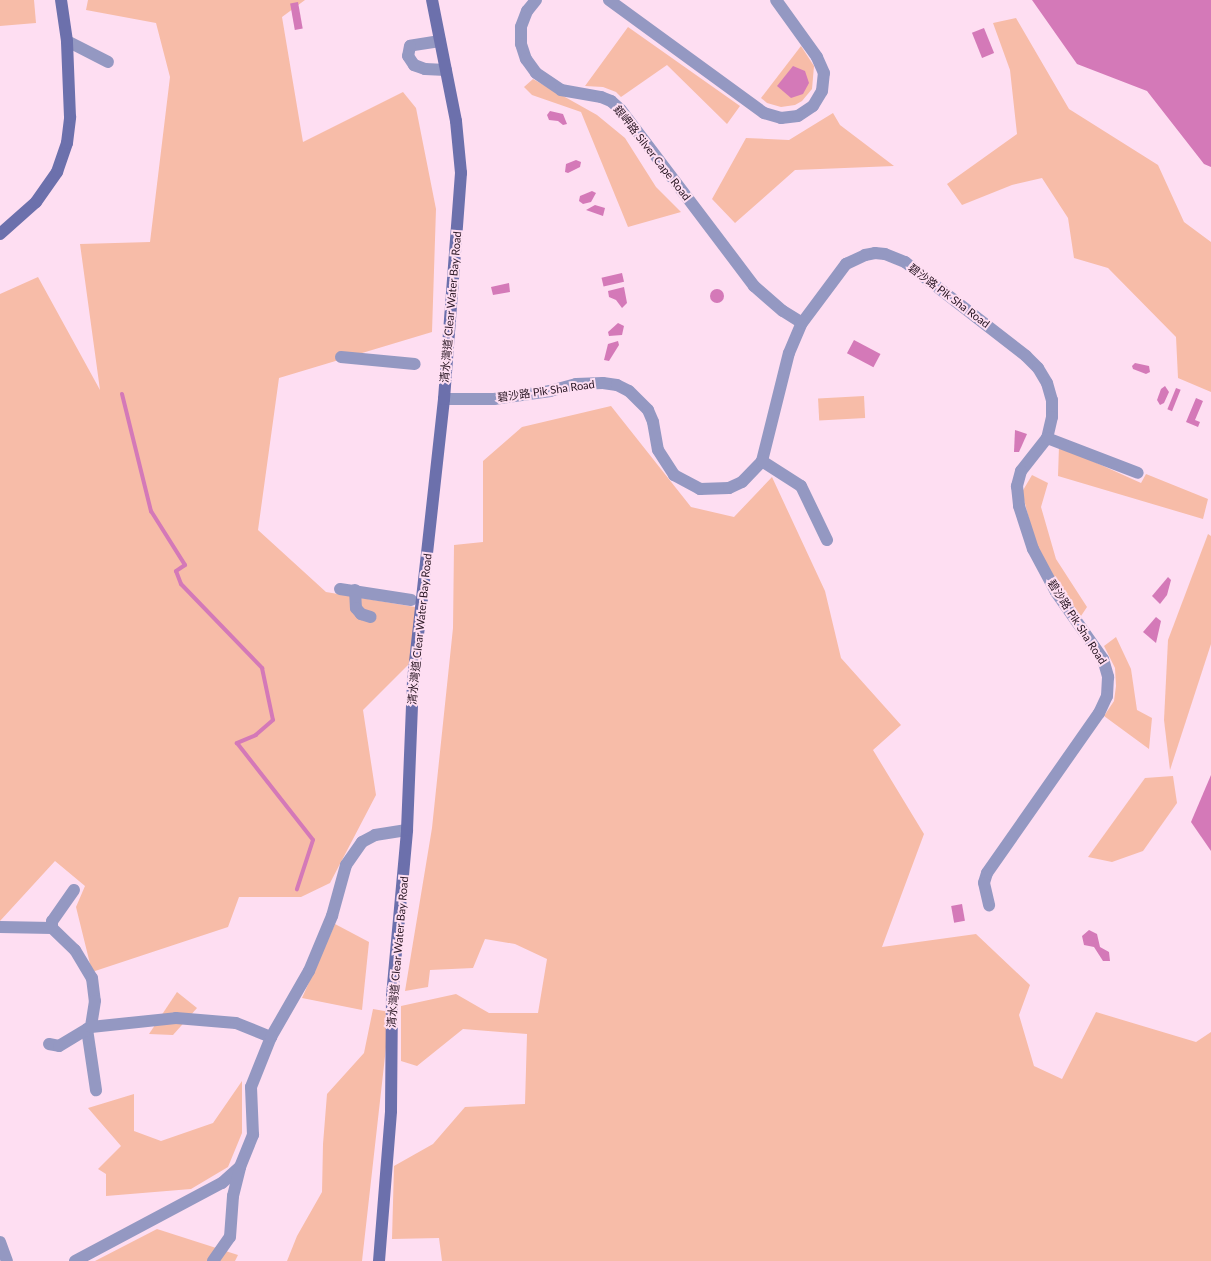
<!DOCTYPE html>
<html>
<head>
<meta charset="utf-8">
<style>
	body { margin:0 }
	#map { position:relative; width:1211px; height:1261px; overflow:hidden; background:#fedef2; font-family:Lato,"Noto Sans TC",sans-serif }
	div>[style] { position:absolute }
	.green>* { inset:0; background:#f7bca8; transform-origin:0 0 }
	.water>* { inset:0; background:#d479b8; transform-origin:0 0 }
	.round { border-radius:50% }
	.stream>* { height:4px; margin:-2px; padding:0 2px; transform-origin:2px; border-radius:2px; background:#d479b8 }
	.street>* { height:12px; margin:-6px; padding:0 6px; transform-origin:6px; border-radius:6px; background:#9498c2 }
	.secondary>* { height:12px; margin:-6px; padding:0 6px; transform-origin:6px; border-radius:6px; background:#6c70ac }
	span { translate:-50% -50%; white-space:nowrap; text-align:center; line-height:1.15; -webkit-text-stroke:4px #fedef2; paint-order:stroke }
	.street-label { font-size:11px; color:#271421 }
</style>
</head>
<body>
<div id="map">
	<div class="green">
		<i style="clip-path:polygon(0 0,34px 0,36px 23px,0 26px)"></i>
		<i style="clip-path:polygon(88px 0,305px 0,282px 17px,303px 142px,403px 92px,416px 108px,436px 209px,432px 332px,279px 378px,258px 530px,326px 592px,421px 608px,409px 664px,363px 710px,376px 795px,330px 883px,301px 897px,239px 897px,228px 927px,92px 972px,76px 907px,85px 886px,55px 861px,0 921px,0 294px,38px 277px,100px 390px,80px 244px,150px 242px,170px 77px,156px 23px,86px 10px)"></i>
		<i style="clip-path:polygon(1016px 18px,1069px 109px,1158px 165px,1184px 222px,1211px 242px,1211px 392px,1178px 378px,1176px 337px,1108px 268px,1074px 258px,1068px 218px,1042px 178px,1012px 185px,962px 205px,947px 184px,1017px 134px,1010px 70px,993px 23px)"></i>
		<i style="clip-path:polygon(628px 27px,740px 106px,727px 124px,667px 65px,621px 97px,616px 92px,603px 87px,585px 86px)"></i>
		<i style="clip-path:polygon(801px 46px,814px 66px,812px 89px,802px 101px,795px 105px,781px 107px,767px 103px,761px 98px)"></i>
		<i style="clip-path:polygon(533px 79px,597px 115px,625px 138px,656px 187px,681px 212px,628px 227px,581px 112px,532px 95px,524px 87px)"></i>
		<i style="clip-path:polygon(833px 113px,840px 125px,894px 166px,795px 170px,735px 223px,712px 199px,746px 138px,789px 140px)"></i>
		<i style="left:864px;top:396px;width:22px;height:46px;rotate:87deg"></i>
		<i style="clip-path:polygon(611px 406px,691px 507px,734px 517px,772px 477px,825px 591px,841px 658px,901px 725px,873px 750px,924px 834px,882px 947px,976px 934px,1030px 985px,1019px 1015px,1034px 1066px,1062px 1079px,1096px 1012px,1196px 1042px,1211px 1032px,1211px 1261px,442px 1261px,439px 1238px,392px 1239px,394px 1166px,433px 1144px,465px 1107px,525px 1104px,527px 1034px,463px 1029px,417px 1066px,401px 1061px,401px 1006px,456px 994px,489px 1013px,538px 1013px,547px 959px,515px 944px,485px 939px,473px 968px,430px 970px,428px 987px,405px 991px,432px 828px,453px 628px,454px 545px,483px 542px,483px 461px,522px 427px)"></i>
		<i style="clip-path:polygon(1059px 446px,1141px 483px,1146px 474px,1208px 499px,1203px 519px,1058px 476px)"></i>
		<i style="clip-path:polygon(1032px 475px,1048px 483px,1041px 507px,1056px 559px,1087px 607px,1081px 616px,1057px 584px,1037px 550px,1022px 492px)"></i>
		<i style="clip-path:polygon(1208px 534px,1211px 536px,1211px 644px,1170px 770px,1164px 720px,1168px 640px)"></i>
		<i style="clip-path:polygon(1116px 637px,1131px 669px,1137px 710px,1152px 718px,1149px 749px,1104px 716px,1114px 701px,1116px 686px,1115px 668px,1104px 646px)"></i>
		<i style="clip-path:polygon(1173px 776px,1177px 803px,1143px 851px,1112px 862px,1088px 857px,1145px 778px)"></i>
		<i style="clip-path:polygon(335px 924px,369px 942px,362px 1010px,302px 998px)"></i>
		<i style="clip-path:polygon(177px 992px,197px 1008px,173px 1035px,149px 1034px)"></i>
		<i style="clip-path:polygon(373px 1009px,390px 1012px,362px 1261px,287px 1261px,297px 1236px,322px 1192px,323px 1144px,327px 1094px,364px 1053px)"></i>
		<i style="clip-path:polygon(242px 1081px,242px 1133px,228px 1167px,191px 1189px,106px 1196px,106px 1174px,98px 1169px,121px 1146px,88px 1108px,134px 1094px,134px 1131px,161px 1141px,213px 1123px)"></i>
		<i style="clip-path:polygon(157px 1229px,238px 1255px,235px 1261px,95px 1261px)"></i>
	</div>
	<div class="water">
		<i style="clip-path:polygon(1032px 0,1211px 0,1211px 167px,1204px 164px,1147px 91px,1077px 64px)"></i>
		<i style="left:298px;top:2px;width:27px;height:8px;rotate:80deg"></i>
		<i style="left:984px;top:28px;width:27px;height:13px;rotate:68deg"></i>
		<i style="clip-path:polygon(793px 66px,805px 71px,809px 83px,803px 94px,791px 98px,777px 86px)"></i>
		<i style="clip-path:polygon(550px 111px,563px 114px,567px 124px,563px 125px,558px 121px,549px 120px,547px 115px)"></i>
		<i style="clip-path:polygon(576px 160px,581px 162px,580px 167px,568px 173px,565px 172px,566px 164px)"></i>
		<i style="clip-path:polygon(592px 191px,596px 193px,591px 202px,583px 204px,579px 201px,580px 196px)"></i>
		<i style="clip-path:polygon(595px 205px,605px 208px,603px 216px,586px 210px)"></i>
		<i style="left:622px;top:273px;width:9px;height:21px;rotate:77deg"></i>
		<i style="clip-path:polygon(509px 283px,510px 292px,493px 295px,491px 287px)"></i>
		<i style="clip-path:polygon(624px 287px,627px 303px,622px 308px,616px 300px,609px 297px,608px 291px)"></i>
		<i class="round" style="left:710px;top:289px;width:14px;height:14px"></i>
		<i style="clip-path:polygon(618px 323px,624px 326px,622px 335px,609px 336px,608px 332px)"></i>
		<i style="left:854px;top:340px;width:30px;height:15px;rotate:28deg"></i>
		<i style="clip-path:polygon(618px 341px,619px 345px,609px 361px,604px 360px,608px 344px)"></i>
		<i style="clip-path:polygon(1135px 363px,1149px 366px,1150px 372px,1146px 374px,1133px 369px,1132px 366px)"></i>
		<i style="clip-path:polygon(1165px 386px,1169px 392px,1164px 403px,1160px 405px,1157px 400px,1161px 389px)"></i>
		<i style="left:1176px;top:388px;width:5px;height:23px;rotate:22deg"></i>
		<i style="clip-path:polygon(1196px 398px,1203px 401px,1195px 420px,1200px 422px,1198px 427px,1186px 422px)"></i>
		<i style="clip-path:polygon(1015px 430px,1027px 434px,1019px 452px,1014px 452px)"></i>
		<i style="clip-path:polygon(1168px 577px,1171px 580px,1167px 595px,1160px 604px,1152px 596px)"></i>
		<i style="clip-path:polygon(1156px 617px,1161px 621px,1156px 643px,1143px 632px)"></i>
		<i style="clip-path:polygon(1211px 775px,1211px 851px,1191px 822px)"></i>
		<i style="left:962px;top:904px;width:17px;height:11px;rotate:80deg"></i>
		<i style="clip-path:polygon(1089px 930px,1097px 934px,1100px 947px,1109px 952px,1110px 961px,1103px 961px,1094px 947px,1084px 945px,1082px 936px)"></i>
	</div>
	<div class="stream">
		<i style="left:122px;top:394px;width:121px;rotate:76.1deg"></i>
		<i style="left:151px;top:511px;width:64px;rotate:57.8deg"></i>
		<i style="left:185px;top:565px;width:11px;rotate:146deg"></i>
		<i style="left:176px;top:571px;width:14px;rotate:69deg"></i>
		<i style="left:181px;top:584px;width:117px;rotate:46deg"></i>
		<i style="left:262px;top:668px;width:53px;rotate:78.1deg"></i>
		<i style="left:273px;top:720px;width:23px;rotate:139deg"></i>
		<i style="left:256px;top:735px;width:21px;rotate:157deg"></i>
		<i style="left:237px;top:743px;width:123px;rotate:51.9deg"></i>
		<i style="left:313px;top:840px;width:52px;rotate:108.1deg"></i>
	</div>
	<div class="street">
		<i style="left:536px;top:0;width:14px;rotate:129deg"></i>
		<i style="left:527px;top:11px;width:17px;rotate:111deg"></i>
		<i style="left:521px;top:27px;width:17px;rotate:90deg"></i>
		<i style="left:521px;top:44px;width:16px;rotate:72deg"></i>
		<i style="left:526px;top:59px;width:17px;rotate:54deg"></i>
		<i style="left:536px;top:73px;width:30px;rotate:34deg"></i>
		<i style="left:561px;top:90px;width:41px;rotate:9.9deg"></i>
		<i style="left:601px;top:97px;width:11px;rotate:22deg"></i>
		<i style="left:611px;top:101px;width:13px;rotate:42deg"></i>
		<i style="left:621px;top:110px;width:221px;rotate:52.9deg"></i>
		<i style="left:754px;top:286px;width:38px;rotate:41deg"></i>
		<i style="left:783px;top:311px;width:22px;rotate:32deg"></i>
		<i style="left:609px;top:0;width:192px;rotate:36.1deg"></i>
		<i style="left:764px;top:113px;width:18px;rotate:16deg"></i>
		<i style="left:781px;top:118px;width:17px;rotate:-7deg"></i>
		<i style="left:798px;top:116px;width:18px;rotate:-34deg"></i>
		<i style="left:813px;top:106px;width:17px;rotate:-59deg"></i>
		<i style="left:822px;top:91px;width:18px;rotate:-84deg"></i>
		<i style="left:824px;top:73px;width:17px;rotate:-114deg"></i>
		<i style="left:817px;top:57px;width:70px;rotate:-125.7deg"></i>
		<i style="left:67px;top:41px;width:46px;rotate:27.1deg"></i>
		<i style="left:440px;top:41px;width:30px;rotate:171deg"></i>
		<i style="left:410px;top:46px;width:10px;rotate:101deg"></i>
		<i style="left:408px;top:56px;width:11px;rotate:56deg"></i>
		<i style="left:414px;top:65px;width:12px;rotate:20deg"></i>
		<i style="left:425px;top:69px;width:21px;rotate:3deg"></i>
		<i style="left:341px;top:357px;width:74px;rotate:5.4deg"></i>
		<i style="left:444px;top:399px;width:50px"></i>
		<i style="left:494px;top:399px;width:57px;rotate:-8.1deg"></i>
		<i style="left:550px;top:391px;width:27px;rotate:-15deg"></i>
		<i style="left:576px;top:384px;width:27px;rotate:-2deg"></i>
		<i style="left:603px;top:383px;width:14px;rotate:8deg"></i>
		<i style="left:617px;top:385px;width:13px;rotate:27deg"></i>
		<i style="left:629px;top:391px;width:27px;rotate:45deg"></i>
		<i style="left:648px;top:410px;width:13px;rotate:67deg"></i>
		<i style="left:653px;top:422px;width:28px;rotate:80deg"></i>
		<i style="left:658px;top:450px;width:30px;rotate:57deg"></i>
		<i style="left:674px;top:475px;width:30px;rotate:28deg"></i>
		<i style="left:700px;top:489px;width:29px;rotate:-2deg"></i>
		<i style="left:729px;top:488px;width:14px;rotate:-25deg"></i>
		<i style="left:742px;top:482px;width:29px;rotate:-46deg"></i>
		<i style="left:762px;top:461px;width:111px;rotate:-76deg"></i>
		<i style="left:789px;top:353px;width:33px;rotate:-67deg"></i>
		<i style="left:802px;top:323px;width:74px;rotate:-53.3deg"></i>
		<i style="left:846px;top:264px;width:21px;rotate:-25deg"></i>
		<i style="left:865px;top:255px;width:10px;rotate:-11deg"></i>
		<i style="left:875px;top:253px;width:10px;rotate:6deg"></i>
		<i style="left:885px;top:254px;width:22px;rotate:22deg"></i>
		<i style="left:905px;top:262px;width:153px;rotate:37.8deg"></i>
		<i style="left:1026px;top:356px;width:17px;rotate:45deg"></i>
		<i style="left:1038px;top:368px;width:17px;rotate:59deg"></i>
		<i style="left:1047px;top:383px;width:18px;rotate:74deg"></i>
		<i style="left:1052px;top:400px;width:17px;rotate:90deg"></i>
		<i style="left:1052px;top:417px;width:22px;rotate:103deg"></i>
		<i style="left:1047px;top:438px;width:42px;rotate:128.2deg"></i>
		<i style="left:1021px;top:471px;width:16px;rotate:105deg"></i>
		<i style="left:1017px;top:486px;width:20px;rotate:84deg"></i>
		<i style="left:1019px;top:506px;width:45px;rotate:72deg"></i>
		<i style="left:1033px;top:549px;width:49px;rotate:61.9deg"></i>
		<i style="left:1056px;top:592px;width:82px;rotate:55deg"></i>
		<i style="left:1103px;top:659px;width:19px;rotate:74deg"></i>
		<i style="left:1108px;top:677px;width:19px;rotate:93deg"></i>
		<i style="left:1107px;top:696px;width:19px;rotate:115deg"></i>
		<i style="left:1099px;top:713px;width:195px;rotate:125deg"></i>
		<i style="left:987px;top:873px;width:10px;rotate:107deg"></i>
		<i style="left:984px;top:883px;width:23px;rotate:77deg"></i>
		<i style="left:1047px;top:438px;width:97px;rotate:21deg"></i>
		<i style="left:762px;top:461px;width:46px;rotate:32.7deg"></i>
		<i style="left:801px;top:486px;width:60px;rotate:64.3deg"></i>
		<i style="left:340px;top:589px;width:72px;rotate:8.8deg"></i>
		<i style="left:355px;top:590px;width:18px;rotate:87deg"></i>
		<i style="left:356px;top:608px;width:8px;rotate:50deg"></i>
		<i style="left:361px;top:614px;width:10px;rotate:17deg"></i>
		<i style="left:74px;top:890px;width:38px;rotate:125deg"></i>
		<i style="left:52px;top:921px;width:7px;rotate:90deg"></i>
		<i style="left:52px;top:928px;width:32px;rotate:44deg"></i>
		<i style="left:75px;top:950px;width:33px;rotate:59deg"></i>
		<i style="left:92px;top:978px;width:23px;rotate:83deg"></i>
		<i style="left:95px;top:1001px;width:26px;rotate:99deg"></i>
		<i style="left:0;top:927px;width:52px;rotate:1.1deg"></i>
		<i style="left:87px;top:1029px;width:62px;rotate:81.6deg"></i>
		<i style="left:49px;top:1044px;width:10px;rotate:11deg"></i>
		<i style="left:59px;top:1046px;width:37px;rotate:-31deg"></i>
		<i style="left:91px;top:1027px;width:85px;rotate:-6deg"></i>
		<i style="left:176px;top:1018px;width:60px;rotate:4.8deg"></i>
		<i style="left:236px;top:1023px;width:38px;rotate:22deg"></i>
		<i style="left:0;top:1242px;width:20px;rotate:70deg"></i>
		<i style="left:75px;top:1261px;width:166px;rotate:-28deg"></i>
		<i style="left:222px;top:1183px;width:24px;rotate:-42deg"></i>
		<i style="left:240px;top:1167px;width:35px;rotate:-68deg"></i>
		<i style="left:253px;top:1135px;width:48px;rotate:-92.4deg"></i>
		<i style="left:251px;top:1087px;width:54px;rotate:-68.2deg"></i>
		<i style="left:271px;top:1037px;width:76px;rotate:-60.1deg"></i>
		<i style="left:309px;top:971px;width:60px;rotate:-67.3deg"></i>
		<i style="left:332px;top:916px;width:53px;rotate:-74.6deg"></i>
		<i style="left:346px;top:865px;width:28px;rotate:-55deg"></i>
		<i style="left:362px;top:842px;width:15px;rotate:-28deg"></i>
		<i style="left:375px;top:835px;width:32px;rotate:-9deg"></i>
		<i style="left:213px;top:1261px;width:29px;rotate:-55deg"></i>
		<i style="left:230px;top:1237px;width:41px;rotate:-85.8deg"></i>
		<i style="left:233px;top:1196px;width:30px;rotate:-76deg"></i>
	</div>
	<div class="secondary">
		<i style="left:0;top:234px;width:48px;rotate:-41.6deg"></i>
		<i style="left:36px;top:202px;width:37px;rotate:-55deg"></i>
		<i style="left:57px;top:172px;width:31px;rotate:-71deg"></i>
		<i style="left:67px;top:143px;width:26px;rotate:-83deg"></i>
		<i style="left:70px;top:117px;width:76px;rotate:-92.3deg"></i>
		<i style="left:67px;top:41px;width:41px;rotate:-98.3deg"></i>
		<i style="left:379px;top:1261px;width:150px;rotate:-85.4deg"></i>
		<i style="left:391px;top:1111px;width:115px;rotate:-89.5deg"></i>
		<i style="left:392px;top:996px;width:167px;rotate:-84.8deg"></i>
		<i style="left:407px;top:830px;width:150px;rotate:-87.7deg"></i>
		<i style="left:413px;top:680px;width:283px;rotate:-83.7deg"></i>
		<i style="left:444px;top:399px;width:227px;rotate:-85.7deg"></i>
		<i style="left:461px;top:173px;width:52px;rotate:-95.5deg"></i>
		<i style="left:456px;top:121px;width:123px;rotate:-101.2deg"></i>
	</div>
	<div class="street-label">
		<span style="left:652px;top:153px;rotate:52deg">銀岬路 Silver Cape Road</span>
		<span style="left:949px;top:296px;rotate:37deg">碧沙路 Pik Sha Road</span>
		<span style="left:451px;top:307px;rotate:-85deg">清水灣道 Clear Water Bay Road</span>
		<span style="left:546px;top:391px;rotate:-8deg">碧沙路 Pik Sha Road</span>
		<span style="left:1077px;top:622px;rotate:57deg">碧沙路 Pik Sha Road</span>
		<span style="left:420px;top:629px;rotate:-84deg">清水灣道 Clear Water Bay Road</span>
		<span style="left:398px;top:952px;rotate:-85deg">清水灣道 Clear Water Bay Road</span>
	</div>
</div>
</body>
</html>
